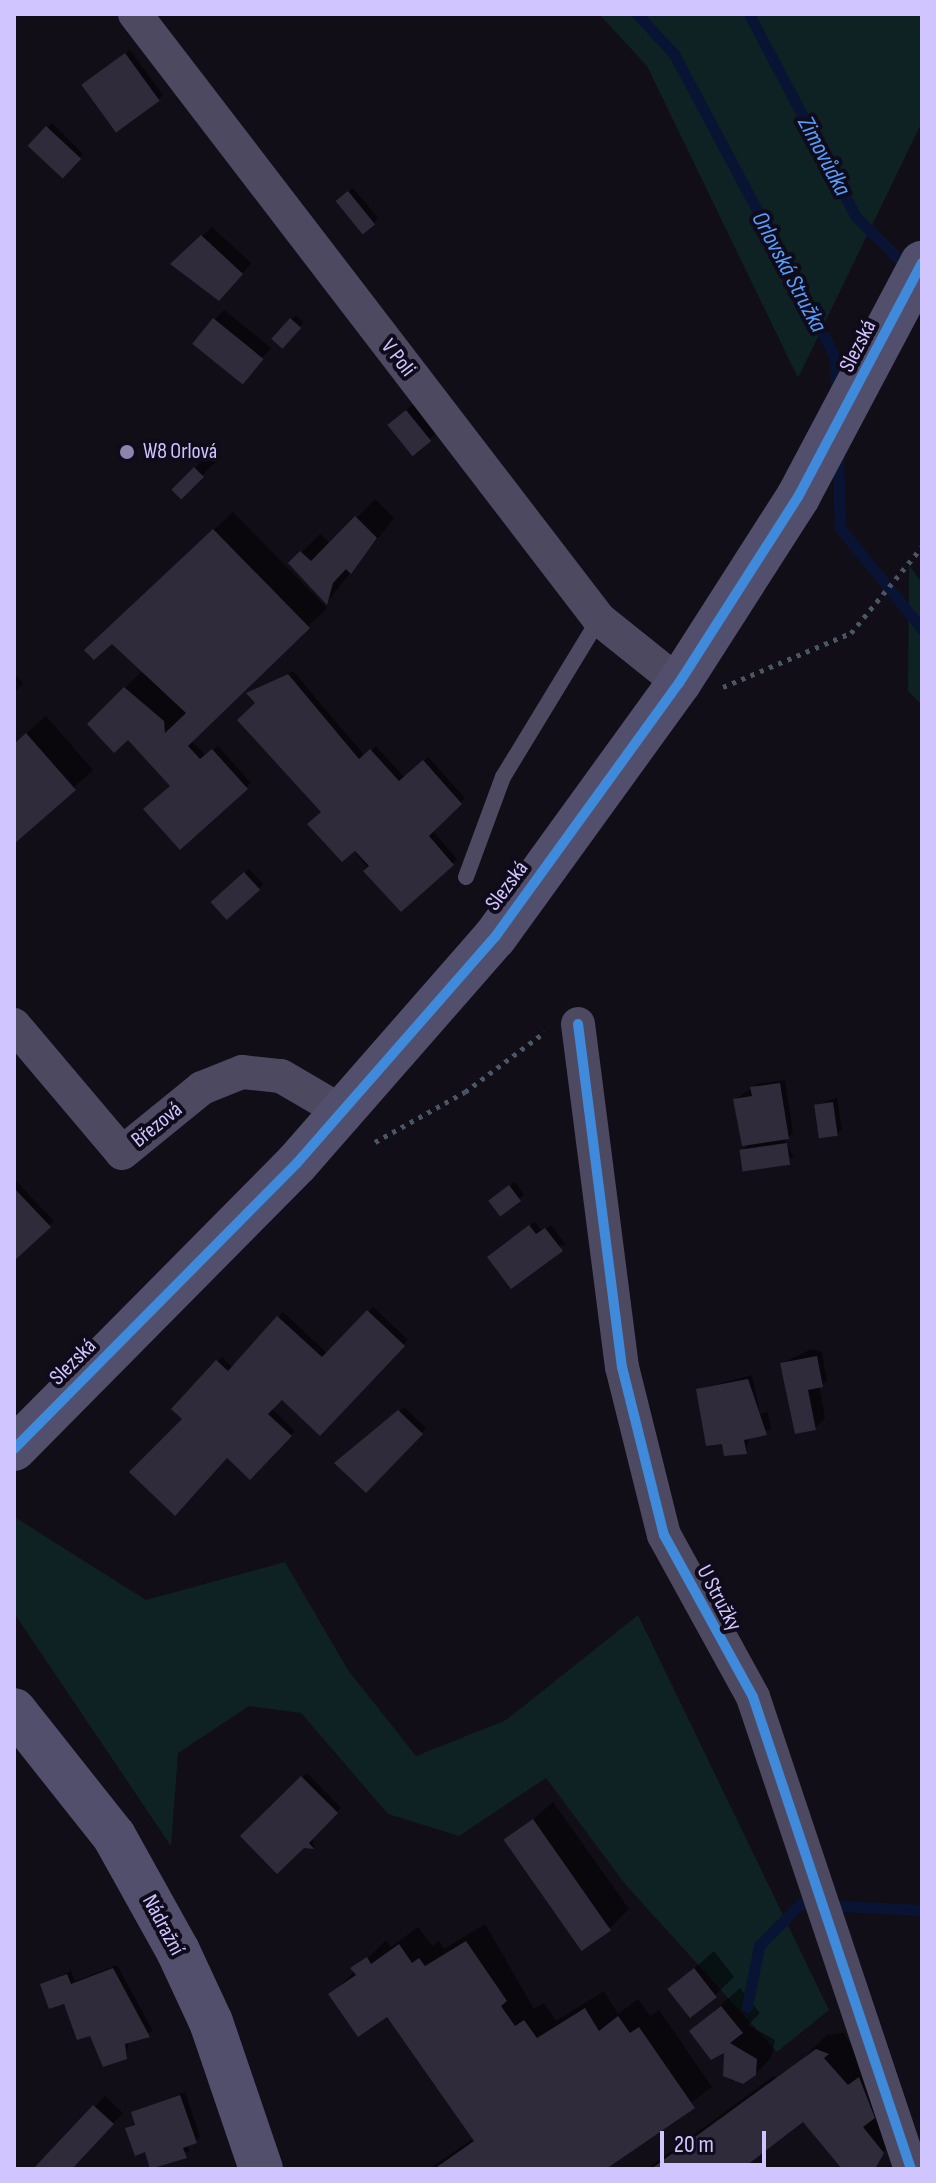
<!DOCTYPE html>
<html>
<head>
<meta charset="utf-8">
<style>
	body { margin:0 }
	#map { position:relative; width:936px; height:2183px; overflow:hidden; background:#110e18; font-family:"Sofia Sans Condensed",sans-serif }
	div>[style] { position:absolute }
	.green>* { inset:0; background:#0e2123 }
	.shadow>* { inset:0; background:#0007; transform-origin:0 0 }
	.stream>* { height:11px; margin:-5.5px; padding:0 5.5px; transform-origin:5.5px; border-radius:5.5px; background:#091434 }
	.building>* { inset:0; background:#2f2b3b; transform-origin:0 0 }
	.path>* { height:5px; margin-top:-2.5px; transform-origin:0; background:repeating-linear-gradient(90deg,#495664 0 4px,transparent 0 10px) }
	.lane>* { height:16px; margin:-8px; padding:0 8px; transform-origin:8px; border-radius:8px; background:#4d4961 }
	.street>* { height:34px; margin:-17px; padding:0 17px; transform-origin:17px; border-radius:17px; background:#4d4961 }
	.secondary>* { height:44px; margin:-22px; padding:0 22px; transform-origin:22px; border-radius:22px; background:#524f6c }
	.cycleway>* { height:10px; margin:-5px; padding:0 5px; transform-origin:5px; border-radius:5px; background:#408adc }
	.dots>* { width:22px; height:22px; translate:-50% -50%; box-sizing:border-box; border:4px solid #0f0b1b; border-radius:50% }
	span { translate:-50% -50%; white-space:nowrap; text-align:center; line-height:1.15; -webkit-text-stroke:8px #0f0b1b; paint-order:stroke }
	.street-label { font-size:22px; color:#d1c5ff }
	.poi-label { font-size:22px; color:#d1c5ff }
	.left { translate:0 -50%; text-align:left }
	.water-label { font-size:24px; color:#53a0ff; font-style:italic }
	.frame { position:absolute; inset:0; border:16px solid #d1c5ff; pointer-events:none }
	.scale { position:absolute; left:660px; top:2131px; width:106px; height:36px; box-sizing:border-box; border:4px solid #d1c5ff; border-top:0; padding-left:10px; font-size:24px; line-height:28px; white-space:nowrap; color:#d1c5ff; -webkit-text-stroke:6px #0f0b1b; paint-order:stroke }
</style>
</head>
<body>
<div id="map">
	<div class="green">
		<i style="clip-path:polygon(599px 14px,922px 14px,922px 122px,798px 378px,647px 66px)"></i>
		<i style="clip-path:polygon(909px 565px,922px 583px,922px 705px,908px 691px)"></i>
		<i style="clip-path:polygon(16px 1518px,146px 1600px,285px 1562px,348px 1670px,416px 1756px,506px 1720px,638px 1615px,829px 2010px,777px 2052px,625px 1884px,546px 1778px,459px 1836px,388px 1814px,301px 1713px,249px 1706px,178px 1753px,171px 1846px,14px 1613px)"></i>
	</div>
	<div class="shadow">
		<i style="clip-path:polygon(130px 50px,163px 95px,159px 99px,89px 81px)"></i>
		<i style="left:52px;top:123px;width:44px;height:31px;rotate:45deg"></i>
		<i style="clip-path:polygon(353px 188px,378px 218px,374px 223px,342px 197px)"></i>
		<i style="clip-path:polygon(212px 227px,251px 263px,229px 289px,173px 264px)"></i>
		<i style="clip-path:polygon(224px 310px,271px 348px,251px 371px,214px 320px)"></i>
		<i style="left:296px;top:315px;width:11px;height:33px;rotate:45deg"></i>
		<i style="clip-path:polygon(425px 393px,448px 421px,430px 439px,390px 425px)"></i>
		<i style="clip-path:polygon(214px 450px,221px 457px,180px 496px,192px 470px)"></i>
		<i style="clip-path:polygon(375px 499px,394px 518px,327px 602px,291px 563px,320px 534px,331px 544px)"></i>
		<i style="clip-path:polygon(233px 512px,327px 608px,191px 740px,206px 756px,218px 746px,251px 783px,180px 847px,172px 786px,128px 738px,89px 724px,144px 669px,106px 631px)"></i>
		<i style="clip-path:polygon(293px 671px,365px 756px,376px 746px,405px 778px,428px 757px,465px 798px,432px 830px,457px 859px,401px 910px,323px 812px,249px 693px)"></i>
		<i style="clip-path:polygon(14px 673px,23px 683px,14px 693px)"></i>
		<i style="clip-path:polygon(46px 716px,93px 770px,14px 841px,14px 744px)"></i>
		<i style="left:249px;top:869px;width:21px;height:49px;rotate:47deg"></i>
		<i style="clip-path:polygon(785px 1080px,793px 1133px,785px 1140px,794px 1158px,742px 1151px,750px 1143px,735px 1100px,757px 1084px)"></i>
		<i style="clip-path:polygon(837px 1098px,842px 1130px,837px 1134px,816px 1105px)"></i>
		<i style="clip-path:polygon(14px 1179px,54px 1221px,14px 1259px)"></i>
		<i style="clip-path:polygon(515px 1182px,524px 1195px,500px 1214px,495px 1197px)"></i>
		<i style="clip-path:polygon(535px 1222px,542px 1231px,551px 1225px,566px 1245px,494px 1253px)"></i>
		<i style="clip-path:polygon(373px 1307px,408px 1340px,320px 1433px,282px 1397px,271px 1408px,295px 1431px,250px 1477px,185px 1419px,218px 1362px,222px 1357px,233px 1368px,283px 1312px,328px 1354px)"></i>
		<i style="clip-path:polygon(811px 1349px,822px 1352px,827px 1381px,819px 1386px,825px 1418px,815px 1428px,783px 1363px)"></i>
		<i style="clip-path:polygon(752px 1375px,760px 1414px,768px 1412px,771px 1429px,749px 1437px,746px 1452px,698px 1389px)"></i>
		<i style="clip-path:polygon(404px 1407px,426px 1428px,366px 1491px,337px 1463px)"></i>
		<i style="clip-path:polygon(307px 1773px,341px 1808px,312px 1837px,314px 1847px,243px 1836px)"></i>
		<i style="clip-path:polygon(553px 1802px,629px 1909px,610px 1928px,508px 1841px)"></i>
		<i style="clip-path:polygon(485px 1924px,534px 2009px,544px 2003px,556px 2021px,604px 1991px,618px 2014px,638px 1999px,650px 2016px,659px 2010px,712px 2087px,603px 2169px,429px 2169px,474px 2138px,387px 2014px,331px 1995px,386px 1940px,391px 1947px,418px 1927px,432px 1946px,439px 1941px,444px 1949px)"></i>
		<i style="clip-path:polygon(714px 1951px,734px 1977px,715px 1995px,670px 1990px)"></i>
		<i style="clip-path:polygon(117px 1965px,153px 2031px,129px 2041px,126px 2057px,91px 2034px,43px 1984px,71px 1971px,75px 1981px)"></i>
		<i style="clip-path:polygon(740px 1988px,760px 2013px,748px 2025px,775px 2040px,771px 2058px,752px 2077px,732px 2081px,723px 2071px,726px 2049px,692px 2031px)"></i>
		<i style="clip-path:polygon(844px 2033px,901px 2133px,868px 2169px,845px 2169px,804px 2119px,739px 2169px,647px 2169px,774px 2076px,779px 2082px,827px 2035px)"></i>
		<i style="clip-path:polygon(185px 2092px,200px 2137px,188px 2145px,190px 2152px,146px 2150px,128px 2129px,137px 2123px,133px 2112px)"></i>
		<i style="clip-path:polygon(105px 2096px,123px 2113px,70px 2169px,35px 2169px)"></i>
	</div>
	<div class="stream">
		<i style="left:637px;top:14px;width:54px;rotate:47.2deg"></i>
		<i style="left:674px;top:54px;width:343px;rotate:62deg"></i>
		<i style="left:835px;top:357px;width:36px;rotate:88deg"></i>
		<i style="left:749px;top:14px;width:229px;rotate:62.2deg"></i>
		<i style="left:856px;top:217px;width:76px;rotate:44.5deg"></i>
		<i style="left:838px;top:454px;width:74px;rotate:88.5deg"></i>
		<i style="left:840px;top:528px;width:130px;rotate:50.9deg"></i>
		<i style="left:747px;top:2007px;width:62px;rotate:-78.9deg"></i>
		<i style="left:759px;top:1946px;width:59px;rotate:-45.7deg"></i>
		<i style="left:800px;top:1904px;width:122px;rotate:2.8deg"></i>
	</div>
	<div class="building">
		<i style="left:125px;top:53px;width:59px;height:54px;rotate:54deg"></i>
		<i style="left:46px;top:126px;width:48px;height:27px;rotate:43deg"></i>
		<i style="left:348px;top:191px;width:43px;height:16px;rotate:51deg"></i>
		<i style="clip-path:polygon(201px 235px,243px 274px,219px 301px,170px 264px)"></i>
		<i style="left:213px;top:318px;width:65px;height:33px;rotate:39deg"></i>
		<i style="left:290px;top:318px;width:15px;height:28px;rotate:42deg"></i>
		<i style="left:406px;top:410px;width:40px;height:24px;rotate:51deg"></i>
		<i style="left:194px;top:467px;width:14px;height:32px;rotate:45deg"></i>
		<i style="clip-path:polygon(355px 516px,377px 538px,351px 574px,346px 569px,333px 583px,327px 605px,288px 563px,300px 551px,311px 561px)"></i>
		<i style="clip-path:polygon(213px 529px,310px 628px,188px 746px,200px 759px,212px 749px,248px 789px,180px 850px,143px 809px,170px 786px,128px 740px,114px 753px,87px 724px,124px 687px,164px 721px,165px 733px,186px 713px,112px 644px,94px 660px,84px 650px)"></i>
		<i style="clip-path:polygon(288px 674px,359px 759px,370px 749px,399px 781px,423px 760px,462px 804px,429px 836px,454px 865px,401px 912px,363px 871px,369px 866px,355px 851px,342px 862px,307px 824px,321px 812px,237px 720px,255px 703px,246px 693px)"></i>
		<i style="clip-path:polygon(26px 733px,76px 790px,14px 844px,14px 744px)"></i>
		<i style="left:244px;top:872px;width:24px;height:45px;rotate:48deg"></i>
		<i style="clip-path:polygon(780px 1083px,789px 1139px,742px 1146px,733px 1099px,752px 1096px,750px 1087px)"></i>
		<i style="left:833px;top:1102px;width:34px;height:19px;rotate:82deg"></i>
		<i style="left:787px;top:1143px;width:22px;height:48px;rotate:82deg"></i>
		<i style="left:509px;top:1185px;width:20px;height:26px;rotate:53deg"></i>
		<i style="clip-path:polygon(14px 1188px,51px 1227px,14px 1261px)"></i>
		<i style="clip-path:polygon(529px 1225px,536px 1234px,545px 1228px,563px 1251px,511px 1289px,487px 1257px)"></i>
		<i style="clip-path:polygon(367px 1310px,405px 1346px,320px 1436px,282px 1400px,268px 1414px,292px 1436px,250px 1480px,227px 1458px,175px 1516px,129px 1472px,182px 1419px,171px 1409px,216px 1360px,228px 1371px,277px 1316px,322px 1357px)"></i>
		<i style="clip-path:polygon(817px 1356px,823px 1387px,808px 1390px,816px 1430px,795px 1434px,780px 1363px)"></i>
		<i style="clip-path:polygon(748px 1379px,767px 1435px,744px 1440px,747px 1454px,724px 1456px,722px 1444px,706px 1446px,696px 1389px)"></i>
		<i style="clip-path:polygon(398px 1410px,423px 1434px,366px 1493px,334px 1463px)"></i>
		<i style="clip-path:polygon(301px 1776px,338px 1813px,309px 1843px,314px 1849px,304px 1848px,277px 1874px,240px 1836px)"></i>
		<i style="left:533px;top:1819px;width:136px;height:36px;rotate:55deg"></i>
		<i style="clip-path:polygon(466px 1941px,507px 2001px,501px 2006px,515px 2026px,524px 2020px,537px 2038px,585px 2008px,599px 2031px,618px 2016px,630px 2033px,639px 2027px,695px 2108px,606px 2169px,434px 2169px,474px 2141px,387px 2017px,358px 2037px,328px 1994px,356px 1975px,350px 1968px,367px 1957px,371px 1964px,399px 1944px,412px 1963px,419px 1958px,425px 1966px)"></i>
		<i style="clip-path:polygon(113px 1968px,150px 2037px,125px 2044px,127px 2059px,103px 2067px,90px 2036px,77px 2040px,64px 2004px,49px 2009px,40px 1984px,67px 1974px,71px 1984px)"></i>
		<i style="left:694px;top:1968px;width:37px;height:34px;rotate:52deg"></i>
		<i style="clip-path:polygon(721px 2006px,743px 2033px,730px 2043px,757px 2059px,756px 2075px,743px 2084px,723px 2076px,724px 2053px,711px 2060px,689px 2031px)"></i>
		<i style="clip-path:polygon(816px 2049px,829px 2054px,824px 2058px,848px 2085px,859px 2077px,875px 2118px,863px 2127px,884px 2153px,875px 2169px,842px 2169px,803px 2122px,742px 2169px,651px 2169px)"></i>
		<i style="clip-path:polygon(180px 2095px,197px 2143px,183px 2148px,187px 2158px,150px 2169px,145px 2152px,135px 2156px,125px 2128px,135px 2125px,131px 2112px)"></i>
		<i style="clip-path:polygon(93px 2105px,114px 2124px,72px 2169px,33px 2169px)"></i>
	</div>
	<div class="path">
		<i style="left:723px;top:687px;width:139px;rotate:-22.9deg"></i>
		<i style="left:851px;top:633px;width:112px;rotate:-50.5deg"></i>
		<i style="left:375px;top:1142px;width:103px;rotate:-29.1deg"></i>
		<i style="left:465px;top:1092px;width:100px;rotate:-36.9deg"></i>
	</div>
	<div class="lane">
		<i style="left:466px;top:877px;width:107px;rotate:-69.7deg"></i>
		<i style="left:503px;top:777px;width:185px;rotate:-58.7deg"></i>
	</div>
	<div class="street">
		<i style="left:135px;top:14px;width:762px;rotate:52.51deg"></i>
		<i style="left:599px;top:619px;width:102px;rotate:38.7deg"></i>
		<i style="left:578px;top:1024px;width:346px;rotate:82.7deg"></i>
		<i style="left:622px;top:1367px;width:173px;rotate:76deg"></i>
		<i style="left:664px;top:1535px;width:185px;rotate:61.2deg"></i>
		<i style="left:753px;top:1697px;width:498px;rotate:71.5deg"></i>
		<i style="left:14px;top:1025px;width:167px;rotate:49.8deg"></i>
		<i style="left:122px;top:1153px;width:103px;rotate:-39.1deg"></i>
		<i style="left:202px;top:1088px;width:43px;rotate:-21.8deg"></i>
		<i style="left:242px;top:1072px;width:39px;rotate:6deg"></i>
		<i style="left:281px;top:1076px;width:73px;rotate:30.4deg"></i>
	</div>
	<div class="secondary">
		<i style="left:14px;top:1449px;width:402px;rotate:-45.3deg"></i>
		<i style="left:297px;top:1163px;width:300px;rotate:-48.8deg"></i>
		<i style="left:495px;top:937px;width:314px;rotate:-54.1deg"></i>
		<i style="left:679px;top:683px;width:221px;rotate:-57.4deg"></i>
		<i style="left:798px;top:497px;width:265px;rotate:-62.1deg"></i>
		<i style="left:14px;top:1710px;width:161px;rotate:51.6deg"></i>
		<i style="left:114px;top:1836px;width:132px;rotate:60.9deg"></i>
		<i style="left:178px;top:1951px;width:78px;rotate:65.1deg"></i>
		<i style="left:211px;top:2022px;width:155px;rotate:71.2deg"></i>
	</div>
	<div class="cycleway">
		<i style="left:578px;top:1024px;width:346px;rotate:82.7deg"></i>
		<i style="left:622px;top:1367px;width:173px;rotate:76deg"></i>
		<i style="left:664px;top:1535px;width:185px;rotate:61.2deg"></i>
		<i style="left:753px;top:1697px;width:498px;rotate:71.5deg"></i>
		<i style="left:14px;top:1449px;width:402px;rotate:-45.3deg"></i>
		<i style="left:297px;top:1163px;width:300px;rotate:-48.8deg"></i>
		<i style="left:495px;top:937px;width:314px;rotate:-54.1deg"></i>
		<i style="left:679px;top:683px;width:221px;rotate:-57.4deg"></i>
		<i style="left:798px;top:497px;width:265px;rotate:-62.1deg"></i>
	</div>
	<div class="dots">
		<i style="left:127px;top:452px;background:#8e85ae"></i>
	</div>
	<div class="street-label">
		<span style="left:858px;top:346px;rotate:-63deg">Slezská</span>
		<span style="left:398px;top:358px;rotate:52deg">V Poli</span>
		<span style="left:507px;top:886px;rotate:-53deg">Slezská</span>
		<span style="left:157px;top:1125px;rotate:-39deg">Březová</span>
		<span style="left:73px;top:1362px;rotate:-45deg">Slezská</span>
		<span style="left:719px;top:1598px;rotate:62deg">U Stružky</span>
		<span style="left:163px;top:1925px;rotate:62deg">Nádražní</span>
	</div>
	<div class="poi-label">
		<span class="left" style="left:143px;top:452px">W8 Orlová</span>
	</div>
	<div class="water-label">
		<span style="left:824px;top:156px;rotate:62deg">Zimovůdka</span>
		<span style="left:789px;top:272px;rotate:62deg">Orlovská Stružka</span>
	</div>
	<div class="frame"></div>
	<div class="scale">20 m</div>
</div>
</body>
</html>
